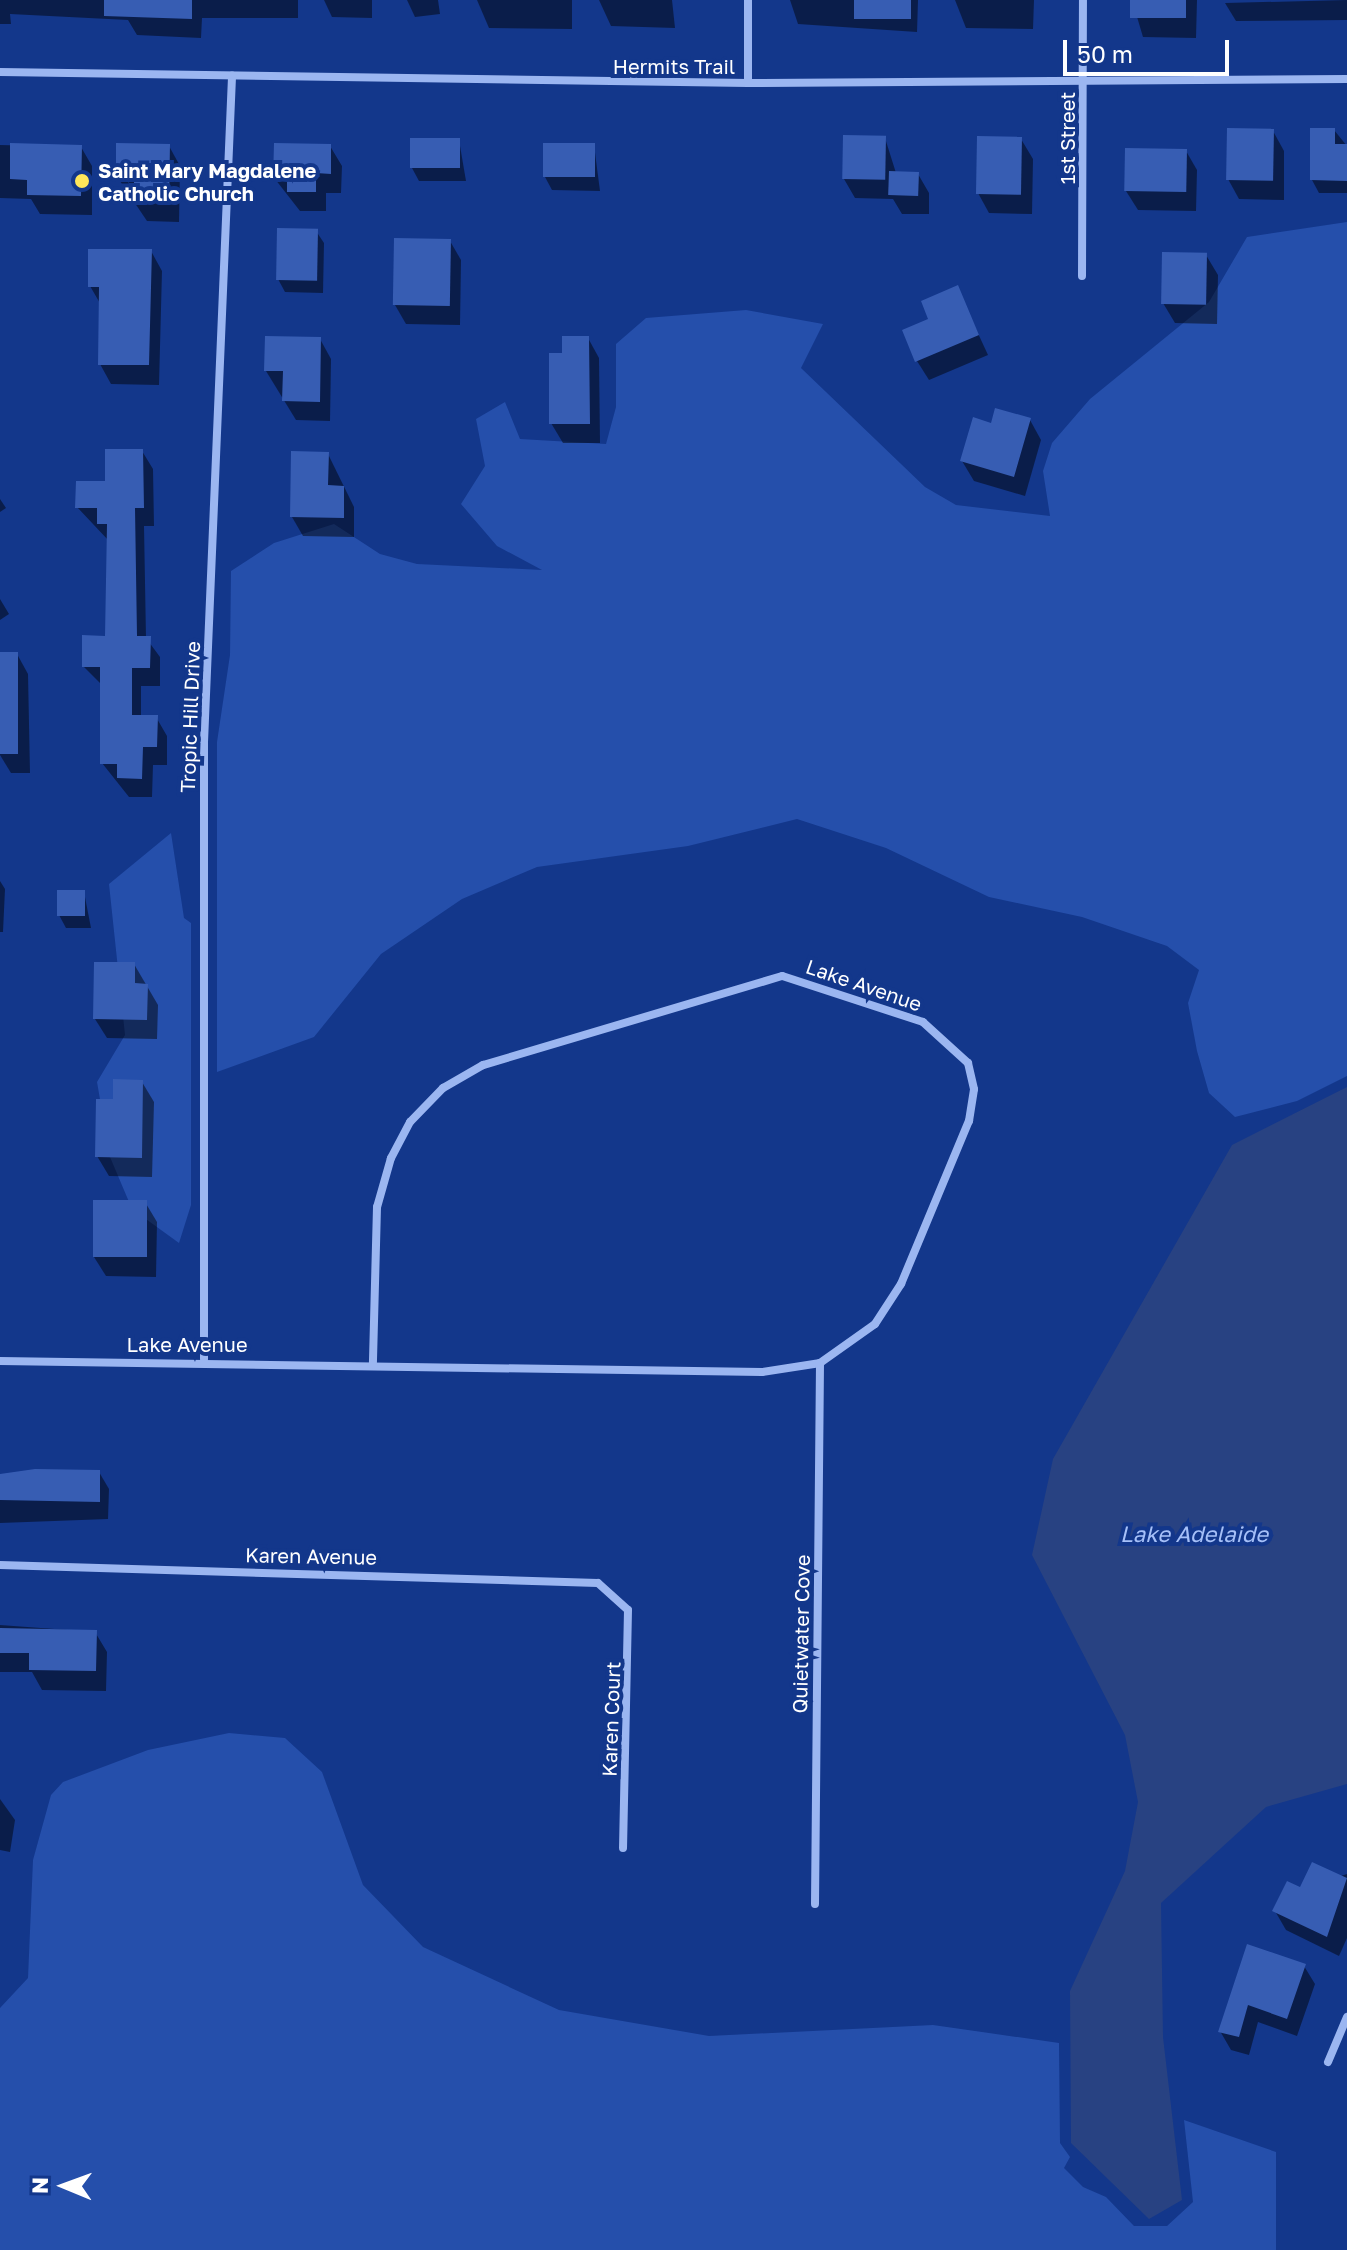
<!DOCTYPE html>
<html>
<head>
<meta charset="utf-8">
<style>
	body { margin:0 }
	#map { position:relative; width:1347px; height:2250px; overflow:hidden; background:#13378b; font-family:"Golos Text",sans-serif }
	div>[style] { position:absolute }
	.green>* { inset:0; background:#254fab }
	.water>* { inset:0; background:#284282 }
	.shadow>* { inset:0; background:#0007 }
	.building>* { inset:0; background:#375db3; transform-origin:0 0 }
	.minor>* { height:8px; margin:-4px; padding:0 4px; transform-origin:4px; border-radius:4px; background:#9bb6f1 }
	.dots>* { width:22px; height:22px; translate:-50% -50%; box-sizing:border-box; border:4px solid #13378b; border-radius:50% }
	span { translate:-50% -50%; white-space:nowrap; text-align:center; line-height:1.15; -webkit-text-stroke:8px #13378b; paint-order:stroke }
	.street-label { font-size:20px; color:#fff }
	.poi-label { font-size:20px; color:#fff; font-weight:700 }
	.left { translate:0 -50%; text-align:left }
	.water-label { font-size:22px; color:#a6c0f8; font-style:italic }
	.north { position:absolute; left:24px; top:2146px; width:80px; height:80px; -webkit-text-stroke:6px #13378b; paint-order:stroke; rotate:271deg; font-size:22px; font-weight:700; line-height:32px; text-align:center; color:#fff }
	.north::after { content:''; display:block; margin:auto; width:28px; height:36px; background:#fff; clip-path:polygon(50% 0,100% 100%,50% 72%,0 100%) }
	.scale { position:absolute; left:1063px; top:40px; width:166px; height:36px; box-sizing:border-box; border:4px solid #fff; border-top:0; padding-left:10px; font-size:24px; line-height:28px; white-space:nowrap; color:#fff; -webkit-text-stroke:6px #13378b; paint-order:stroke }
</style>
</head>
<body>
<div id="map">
	<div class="green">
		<i style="clip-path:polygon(1347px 222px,1347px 1076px,1297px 1101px,1235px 1117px,1209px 1093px,1197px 1051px,1188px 1003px,1199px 970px,1167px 946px,1082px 917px,989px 897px,886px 848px,797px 819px,688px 846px,537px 867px,462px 899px,381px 954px,314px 1037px,217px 1072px,217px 742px,230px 655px,231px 571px,274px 543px,334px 524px,380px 554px,417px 564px,542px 570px,497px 546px,461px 504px,485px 466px,476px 419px,505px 402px,520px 439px,606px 444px,616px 407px,616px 344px,646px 318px,746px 310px,823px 324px,801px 368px,925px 487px,956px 505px,1050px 516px,1043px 471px,1052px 443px,1090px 399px,1209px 302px,1247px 237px)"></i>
		<i style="clip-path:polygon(171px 833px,184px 918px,191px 923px,191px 1205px,179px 1243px,132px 1209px,110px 1157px,97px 1082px,125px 1035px,109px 884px)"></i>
		<i style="clip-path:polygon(229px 1733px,285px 1738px,322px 1772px,363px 1885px,423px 1947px,559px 2010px,709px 2036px,933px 2025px,1059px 2043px,1060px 2143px,1070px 2157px,1064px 2168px,1083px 2187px,1106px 2197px,1134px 2226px,1167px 2226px,1193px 2202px,1184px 2120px,1276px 2152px,1276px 2250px,0 2250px,0 2008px,28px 1978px,33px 1860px,51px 1795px,63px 1782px,148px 1750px)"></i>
	</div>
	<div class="water">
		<i style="clip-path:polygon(1347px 1087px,1347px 1784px,1266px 1807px,1161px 1903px,1163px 2037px,1182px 2200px,1149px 2219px,1071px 2143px,1070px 1991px,1125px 1871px,1138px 1802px,1125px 1735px,1032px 1555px,1053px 1459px,1232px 1145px)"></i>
	</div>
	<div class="shadow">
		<i style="clip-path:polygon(0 0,298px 0,298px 18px,202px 18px,201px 38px,137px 35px,128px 20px,10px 14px,11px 24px,0 24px)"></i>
		<i style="clip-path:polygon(324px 0,372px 0,372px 18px,332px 17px)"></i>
		<i style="clip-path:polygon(407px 0,438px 0,440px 14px,415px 17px)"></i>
		<i style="clip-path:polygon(477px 0,572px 0,572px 29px,489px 28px)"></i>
		<i style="clip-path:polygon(599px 0,672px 0,675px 28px,611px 26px)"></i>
		<i style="clip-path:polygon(790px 0,918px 0,917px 32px,798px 24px)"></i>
		<i style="clip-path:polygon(955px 0,1034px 0,1033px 29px,966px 28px)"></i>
		<i style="clip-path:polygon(1132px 0,1197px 0,1196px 38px,1143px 37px)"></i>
		<i style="clip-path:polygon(1347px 0,1347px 20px,1236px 21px,1225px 3px)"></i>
		<i style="clip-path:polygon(1334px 130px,1347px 146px,1347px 193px,1319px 193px,1312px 180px)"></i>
		<i style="clip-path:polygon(1273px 131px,1284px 151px,1284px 200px,1239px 199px,1228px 179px)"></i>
		<i style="clip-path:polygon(885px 138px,896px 173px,918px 174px,929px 193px,929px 214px,902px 214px,893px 199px,855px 198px,844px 179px)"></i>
		<i style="clip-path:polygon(1021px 139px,1033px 159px,1032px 214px,989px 213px,978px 193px)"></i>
		<i style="clip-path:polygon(459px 140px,466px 181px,419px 181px,412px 168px)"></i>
		<i style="clip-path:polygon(0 145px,81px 147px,92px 166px,92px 215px,40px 214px,31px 199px,0 198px)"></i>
		<i style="clip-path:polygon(594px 145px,600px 191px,552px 190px,545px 177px)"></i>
		<i style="clip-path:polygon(169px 146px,180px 166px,179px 222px,147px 221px,118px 178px)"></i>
		<i style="clip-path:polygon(330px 146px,342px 166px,341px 193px,326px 193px,326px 211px,300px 211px,275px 179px)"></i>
		<i style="clip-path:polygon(1186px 151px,1197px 170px,1196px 211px,1138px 210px,1126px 191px)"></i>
		<i style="clip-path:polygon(316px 231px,324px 243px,323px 293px,285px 292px,278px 279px)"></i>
		<i style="clip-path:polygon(450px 241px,461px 260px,460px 325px,406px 324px,395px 305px)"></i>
		<i style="clip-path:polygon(151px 251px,162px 271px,159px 385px,111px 384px,100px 364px,101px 305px,90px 286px)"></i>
		<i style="clip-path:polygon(1206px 255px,1218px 275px,1217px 324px,1175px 323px,1163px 303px)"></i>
		<i style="clip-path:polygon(957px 288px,988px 355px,929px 380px,917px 361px)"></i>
		<i style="clip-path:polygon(588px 338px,599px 358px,600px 443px,563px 443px,551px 423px,564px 355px)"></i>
		<i style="clip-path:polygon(320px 339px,331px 359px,330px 421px,296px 420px,266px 371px)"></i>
		<i style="clip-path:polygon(1030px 420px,1041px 440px,1025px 496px,974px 481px,962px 461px,992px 425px)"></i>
		<i style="clip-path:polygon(142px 451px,153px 469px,154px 526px,144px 526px,146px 638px,160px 657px,160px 686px,141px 686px,141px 717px,156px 717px,167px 736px,167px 765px,153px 765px,152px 797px,129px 797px,102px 763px,102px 685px,84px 667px,107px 638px,109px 541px,77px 507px)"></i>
		<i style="clip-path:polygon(328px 454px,354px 507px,354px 537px,303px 536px,292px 517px)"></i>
		<i style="clip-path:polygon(0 499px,6px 508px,0 512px)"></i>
		<i style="clip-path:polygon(0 599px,9px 614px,0 620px)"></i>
		<i style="clip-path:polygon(0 654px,17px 654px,28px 674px,30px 773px,11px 773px,0 755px)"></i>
		<i style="clip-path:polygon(0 881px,5px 889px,3px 932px,0 932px)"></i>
		<i style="clip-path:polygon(84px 892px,91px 928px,66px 928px,59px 915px)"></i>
		<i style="clip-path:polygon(134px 964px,158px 1005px,157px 1039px,107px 1038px,95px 1019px)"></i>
		<i style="clip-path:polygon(142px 1082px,154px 1102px,152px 1177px,109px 1176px,97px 1156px,115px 1102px)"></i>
		<i style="clip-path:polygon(145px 1202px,157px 1222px,156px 1277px,106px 1276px,94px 1257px)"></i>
		<i style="clip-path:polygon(99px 1472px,109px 1489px,108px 1519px,0 1523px,0 1475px)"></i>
		<i style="clip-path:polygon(0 1625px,95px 1632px,107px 1652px,106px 1691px,42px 1690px,32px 1672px,0 1672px)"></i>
		<i style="clip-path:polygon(0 1799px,15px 1820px,10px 1852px,0 1850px)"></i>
		<i style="clip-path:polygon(1347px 1874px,1347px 1938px,1339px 1956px,1286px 1930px,1275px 1911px,1301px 1889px)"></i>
		<i style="clip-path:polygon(1249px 1946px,1304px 1966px,1315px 1984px,1297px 2036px,1258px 2022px,1249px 2055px,1231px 2050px,1220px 2031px)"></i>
	</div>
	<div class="building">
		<i style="clip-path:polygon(104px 0,192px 0,192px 19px,104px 16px)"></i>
		<i style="left:854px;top:0;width:57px;height:19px"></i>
		<i style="left:1130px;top:0;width:56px;height:18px"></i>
		<i style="left:1227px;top:128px;width:47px;height:52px;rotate:1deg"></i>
		<i style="clip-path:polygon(1310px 128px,1335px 128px,1335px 144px,1347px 144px,1347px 181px,1310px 180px)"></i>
		<i style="left:843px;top:135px;width:43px;height:44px;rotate:1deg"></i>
		<i style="left:977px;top:136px;width:45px;height:58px;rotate:1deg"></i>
		<i style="left:410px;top:138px;width:50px;height:30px"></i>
		<i style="clip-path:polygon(10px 143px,82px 145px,81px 196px,27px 195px,27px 180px,10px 179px)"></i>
		<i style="clip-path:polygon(116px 143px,170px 144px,169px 203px,134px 202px,134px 179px,116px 179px)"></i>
		<i style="clip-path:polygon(274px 143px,331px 144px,331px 174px,316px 173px,316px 192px,287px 192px,287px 180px,273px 180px)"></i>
		<i style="left:543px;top:143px;width:52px;height:34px"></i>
		<i style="left:1125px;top:148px;width:62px;height:43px;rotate:1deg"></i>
		<i style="left:889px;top:171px;width:30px;height:24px;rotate:2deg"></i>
		<i style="left:277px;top:228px;width:41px;height:52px;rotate:1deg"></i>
		<i style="left:394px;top:238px;width:57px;height:67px;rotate:1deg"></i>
		<i style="clip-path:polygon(88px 249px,152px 249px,149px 365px,98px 365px,99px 287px,88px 287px)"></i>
		<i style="left:1162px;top:252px;width:45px;height:52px;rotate:1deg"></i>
		<i style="clip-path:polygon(958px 285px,979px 335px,915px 362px,902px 330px,928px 319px,921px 301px)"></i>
		<i style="clip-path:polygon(265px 336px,321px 337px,320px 402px,282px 401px,283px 371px,264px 371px)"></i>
		<i style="clip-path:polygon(562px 336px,589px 336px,590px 424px,549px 424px,549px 353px,562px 353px)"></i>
		<i style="clip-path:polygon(995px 408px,1031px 418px,1014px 477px,960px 461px,973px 417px,991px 423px)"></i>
		<i style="clip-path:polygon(105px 449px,143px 449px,144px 508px,135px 508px,137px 636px,151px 636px,150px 668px,132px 668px,132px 715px,158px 715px,157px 747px,143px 747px,142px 779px,117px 778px,117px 764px,100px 764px,100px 667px,82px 667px,82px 635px,105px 636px,107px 524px,97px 524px,97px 508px,75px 508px,76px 481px,105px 481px)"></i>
		<i style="clip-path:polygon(291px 451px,329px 452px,328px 485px,344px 486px,344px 518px,290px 517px)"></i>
		<i style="left:0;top:652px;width:18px;height:102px"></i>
		<i style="left:85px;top:890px;width:26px;height:28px;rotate:90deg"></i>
		<i style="clip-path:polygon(94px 962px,135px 962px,135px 983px,148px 984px,147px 1020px,93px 1019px)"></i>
		<i style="clip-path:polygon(113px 1079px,143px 1080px,142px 1158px,95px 1157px,96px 1099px,113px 1099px)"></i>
		<i style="left:93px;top:1200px;width:54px;height:57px"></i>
		<i style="clip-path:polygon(35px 1469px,100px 1470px,100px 1502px,0 1500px,0 1474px)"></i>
		<i style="clip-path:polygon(0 1628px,97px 1630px,96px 1671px,29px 1670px,29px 1653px,0 1653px)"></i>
		<i style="clip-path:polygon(1312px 1862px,1347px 1878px,1327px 1937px,1272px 1911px,1287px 1881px,1300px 1887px)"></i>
		<i style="clip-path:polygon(1247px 1944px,1306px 1964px,1287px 2019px,1248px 2005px,1239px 2037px,1218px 2032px)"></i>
	</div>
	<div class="minor">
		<i style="left:748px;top:0;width:83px;rotate:90deg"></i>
		<i style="left:0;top:72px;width:748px;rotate:0.84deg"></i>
		<i style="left:748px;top:83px;width:599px;rotate:-0.38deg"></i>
		<i style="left:1082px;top:276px;width:276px;rotate:-89.8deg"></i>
		<i style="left:204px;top:1359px;width:617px;rotate:-90deg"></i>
		<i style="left:204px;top:742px;width:667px;rotate:-87.59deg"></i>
		<i style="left:0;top:1361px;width:762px;rotate:0.83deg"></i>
		<i style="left:762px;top:1372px;width:59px;rotate:-8.8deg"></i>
		<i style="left:820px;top:1363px;width:67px;rotate:-35.3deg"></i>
		<i style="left:875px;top:1324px;width:48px;rotate:-57deg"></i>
		<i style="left:901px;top:1284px;width:177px;rotate:-67.4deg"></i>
		<i style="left:969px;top:1121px;width:32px;rotate:-81deg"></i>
		<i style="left:974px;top:1089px;width:27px;rotate:-103deg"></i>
		<i style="left:968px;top:1063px;width:61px;rotate:-137.7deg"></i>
		<i style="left:923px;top:1022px;width:148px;rotate:-161.9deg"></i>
		<i style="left:782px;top:976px;width:312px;rotate:163.4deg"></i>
		<i style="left:483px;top:1065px;width:46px;rotate:150.1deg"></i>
		<i style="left:443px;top:1088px;width:47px;rotate:134.1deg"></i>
		<i style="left:410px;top:1122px;width:41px;rotate:117.8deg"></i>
		<i style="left:391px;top:1158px;width:51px;rotate:105.9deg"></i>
		<i style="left:377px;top:1207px;width:158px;rotate:91.5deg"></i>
		<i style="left:0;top:1565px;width:598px;rotate:1.72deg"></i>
		<i style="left:598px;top:1583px;width:40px;rotate:42deg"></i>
		<i style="left:628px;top:1610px;width:238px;rotate:91.2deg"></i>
		<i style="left:815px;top:1904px;width:541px;rotate:-89.47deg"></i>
		<i style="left:1328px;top:2062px;width:49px;rotate:-67.1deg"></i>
	</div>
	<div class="dots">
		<i style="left:82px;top:181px;background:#ffe65a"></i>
	</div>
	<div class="street-label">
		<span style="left:674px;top:66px">Hermits Trail</span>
		<span style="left:1067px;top:138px;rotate:-90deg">1st Street</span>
		<span style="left:190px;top:717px;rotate:-88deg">Tropic Hill Drive</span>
		<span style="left:864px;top:985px;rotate:19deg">Lake Avenue</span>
		<span style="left:187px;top:1344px">Lake Avenue</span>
		<span style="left:311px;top:1556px;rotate:1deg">Karen Avenue</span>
		<span style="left:801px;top:1634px;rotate:-89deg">Quietwater Cove</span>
		<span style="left:611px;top:1719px;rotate:-88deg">Karen Court</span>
	</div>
	<div class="poi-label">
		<span class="left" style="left:98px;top:182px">Saint Mary Magdalene<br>Catholic Church</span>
	</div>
	<div class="water-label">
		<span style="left:1194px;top:1534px">Lake Adelaide</span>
	</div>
	<div class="north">N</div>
	<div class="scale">50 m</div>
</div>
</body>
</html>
